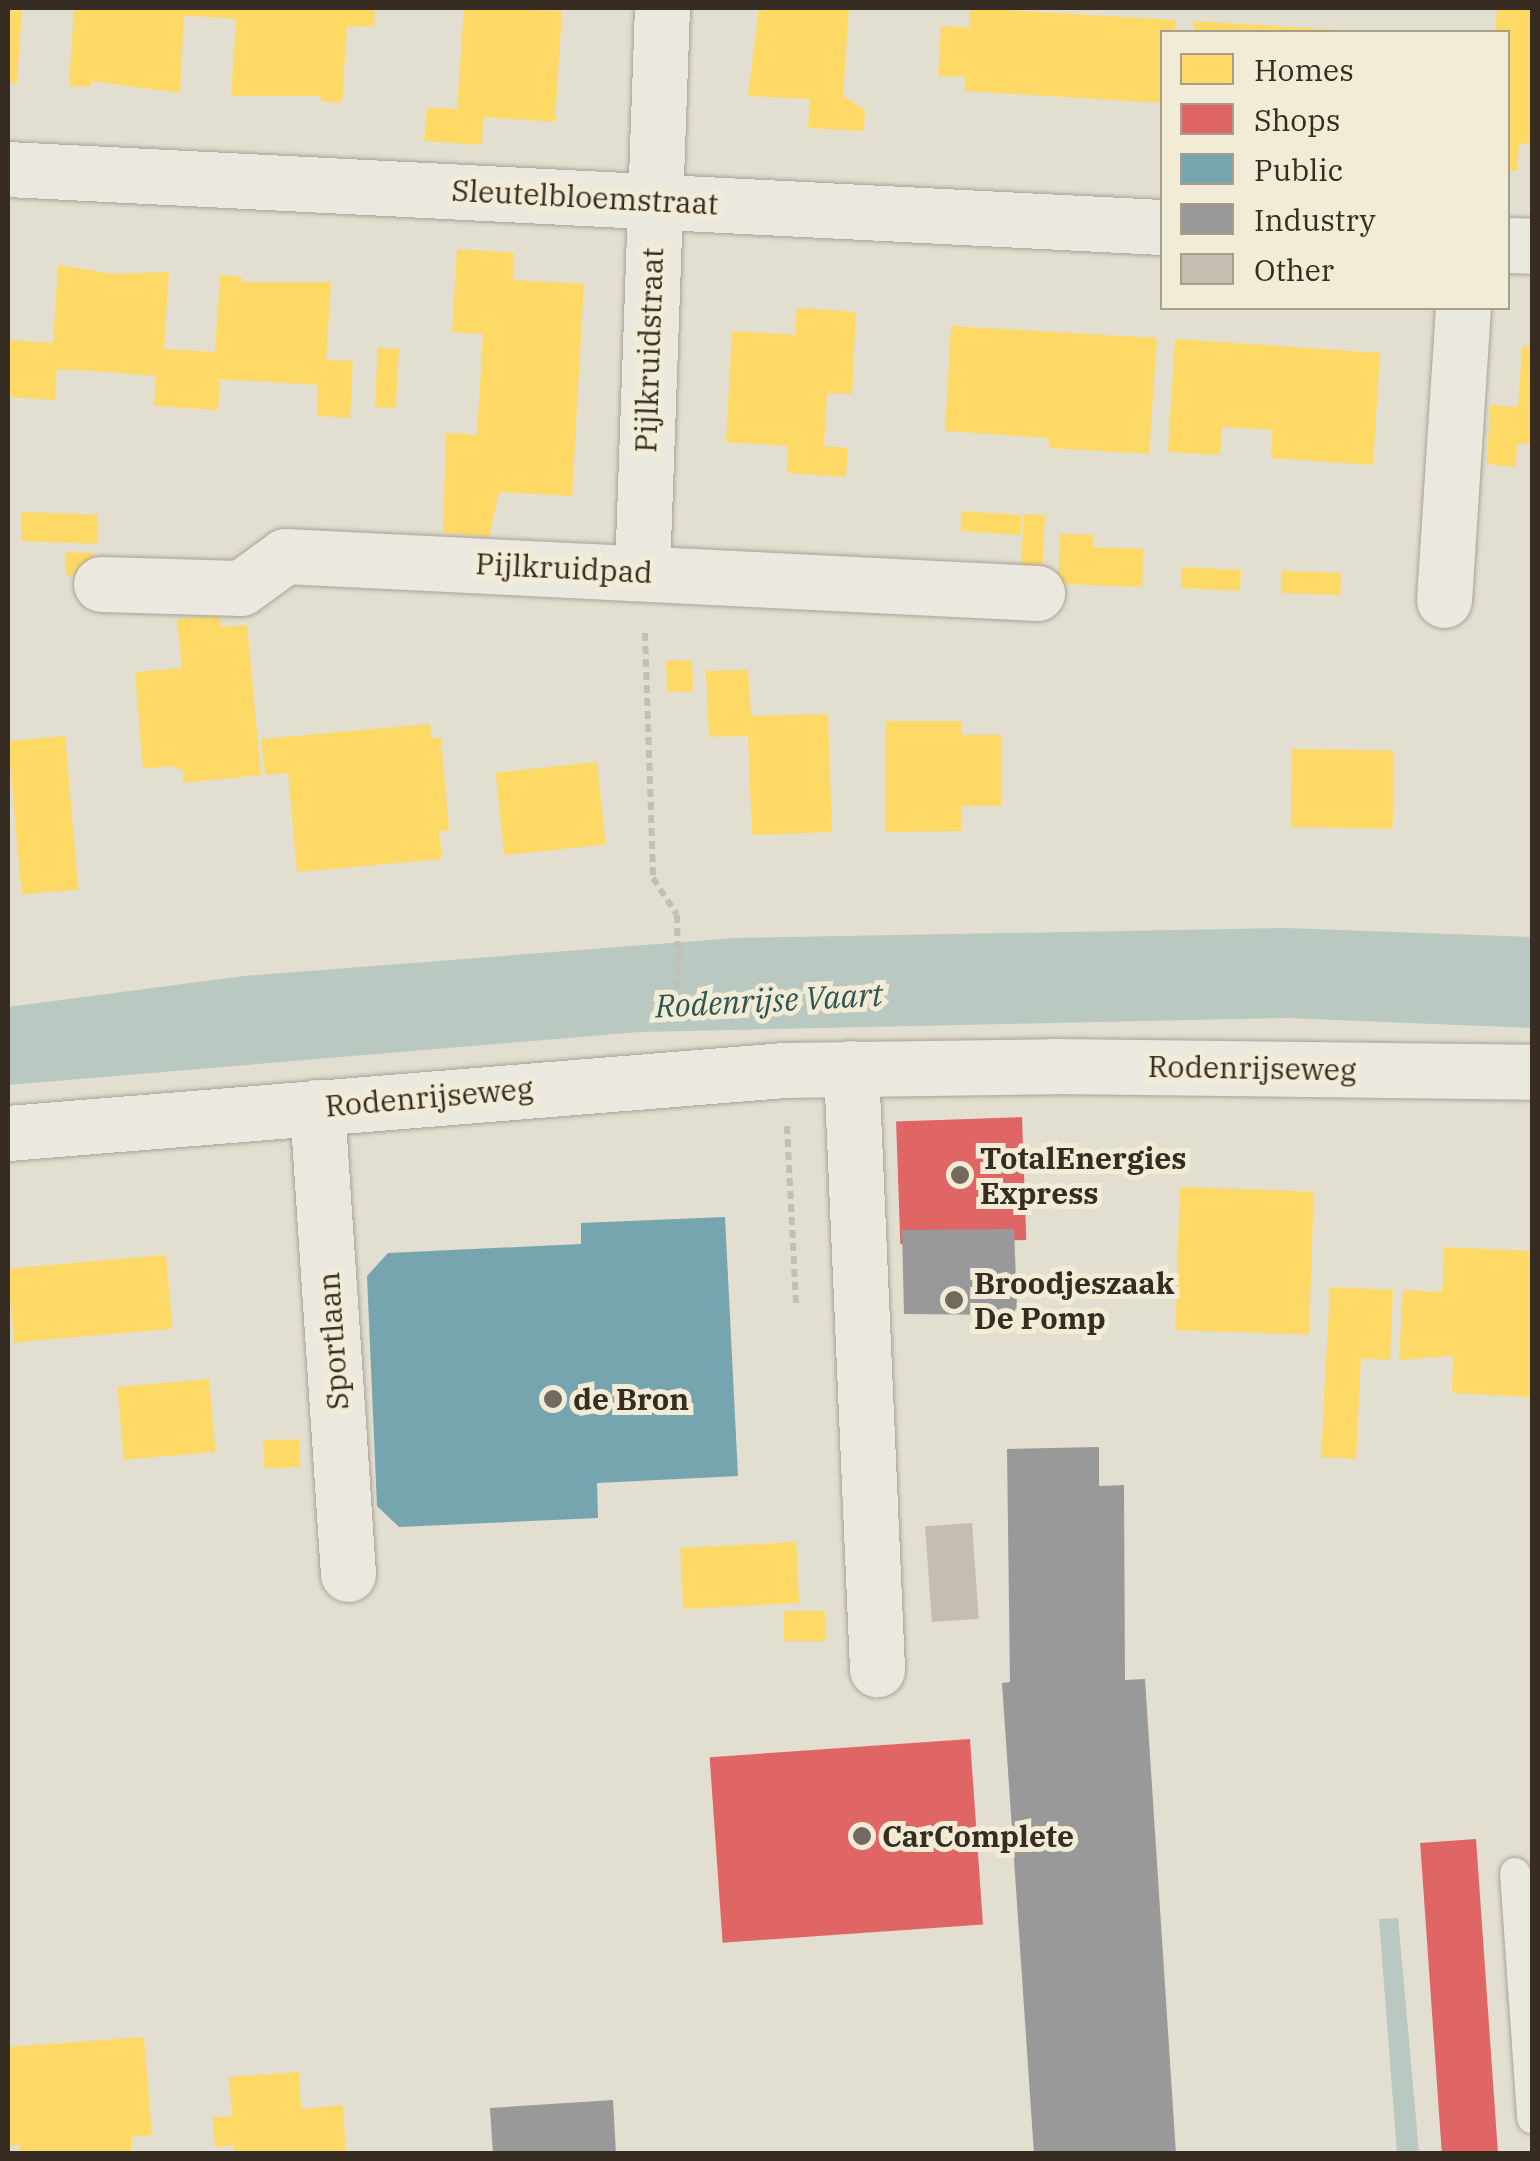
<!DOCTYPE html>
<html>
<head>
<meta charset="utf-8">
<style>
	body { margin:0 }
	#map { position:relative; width:1540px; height:2161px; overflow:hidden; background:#e2ded0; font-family:"IBM Plex Serif",serif }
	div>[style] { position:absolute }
	.water>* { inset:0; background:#b9c8c0 }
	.homes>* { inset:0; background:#ffd966; transform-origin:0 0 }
	.shops>* { inset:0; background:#e06666; transform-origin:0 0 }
	.public>* { inset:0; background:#76a5af }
	.industry>* { inset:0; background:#999 }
	.building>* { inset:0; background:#c6bdb1; transform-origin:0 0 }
	.path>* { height:6px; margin-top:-3px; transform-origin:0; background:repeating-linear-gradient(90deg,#c3bfb6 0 8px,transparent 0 13px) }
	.roads { filter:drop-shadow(0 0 2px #a8a398) drop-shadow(0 0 2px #a8a398) }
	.service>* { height:30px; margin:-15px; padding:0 15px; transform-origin:15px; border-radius:15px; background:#ebe8e0 }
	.minor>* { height:55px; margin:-27.5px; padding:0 27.5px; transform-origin:27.5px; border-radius:27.5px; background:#ebe8e0 }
	.dots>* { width:28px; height:28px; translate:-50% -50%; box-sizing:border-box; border:5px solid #f2ecd6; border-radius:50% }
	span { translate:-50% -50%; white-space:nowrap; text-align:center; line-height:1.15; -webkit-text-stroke:10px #f2ecd6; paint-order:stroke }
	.street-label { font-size:30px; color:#362c21 }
	.poi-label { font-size:30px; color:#362c21; font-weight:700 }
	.left { translate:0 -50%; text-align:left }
	.water-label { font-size:32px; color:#315454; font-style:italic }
	.frame { position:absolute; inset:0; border:10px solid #362c21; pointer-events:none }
	.legend { position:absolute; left:1160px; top:30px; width:350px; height:280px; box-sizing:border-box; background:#f2ecd6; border:2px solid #a79f8e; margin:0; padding:12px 18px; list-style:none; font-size:30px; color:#362c21 }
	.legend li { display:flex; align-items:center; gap:20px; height:50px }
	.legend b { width:50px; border:2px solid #a79f8e }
</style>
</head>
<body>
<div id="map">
	<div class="water">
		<i style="clip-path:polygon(1284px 928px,1532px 937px,1532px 1028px,1288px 1018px,639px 1032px,8px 1085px,8px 1007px,244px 976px,736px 938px)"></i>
		<i style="clip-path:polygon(1398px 1918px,1419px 2153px,1397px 2153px,1379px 1919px)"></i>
	</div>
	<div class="homes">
		<i style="clip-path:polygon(8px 8px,22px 8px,17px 83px,8px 82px)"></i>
		<i style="clip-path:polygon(74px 8px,375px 8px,374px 27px,347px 26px,342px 103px,320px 101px,321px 96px,231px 96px,236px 19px,210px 17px,184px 16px,180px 93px,91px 81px,91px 87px,69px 86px)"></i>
		<i style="clip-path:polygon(464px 8px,562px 11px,555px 122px,483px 117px,482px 145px,424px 141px,427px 108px,457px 109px)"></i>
		<i style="clip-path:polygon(759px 8px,849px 8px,843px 96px,865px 110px,864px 131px,808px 128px,810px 99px,748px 96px)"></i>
		<i style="clip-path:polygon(970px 8px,1176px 20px,1175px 32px,1162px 32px,1162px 103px,965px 91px,966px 77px,938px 76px,941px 26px,969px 28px)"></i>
		<i style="clip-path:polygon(1497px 8px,1532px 8px,1532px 144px,1519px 143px,1517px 171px,1508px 170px,1508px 32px,1495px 32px)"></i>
		<i style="clip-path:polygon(1194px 21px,1339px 30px,1339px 32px,1193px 32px)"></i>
		<i style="clip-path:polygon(457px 249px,514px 253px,513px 280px,584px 284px,572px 496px,499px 492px,489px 537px,443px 533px,446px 433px,477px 435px,483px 334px,452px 332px)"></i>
		<i style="clip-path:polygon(58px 265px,113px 274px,169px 272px,164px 349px,215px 352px,220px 275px,242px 277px,242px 282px,331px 282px,326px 360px,353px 361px,350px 418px,317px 416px,318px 385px,220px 379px,218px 410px,154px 406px,156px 376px,108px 372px,57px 369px,55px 400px,8px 397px,8px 340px,53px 343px)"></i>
		<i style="clip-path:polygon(797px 308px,856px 312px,852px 394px,827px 393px,824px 446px,848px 448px,846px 477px,787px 473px,788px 446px,726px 442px,732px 331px,795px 335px)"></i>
		<i style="clip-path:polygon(951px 326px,1157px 338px,1149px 454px,1050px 448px,1048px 438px,945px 431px)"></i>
		<i style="clip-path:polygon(1175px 339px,1380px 353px,1373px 465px,1271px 458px,1272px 430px,1222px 427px,1220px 455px,1168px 452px)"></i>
		<i style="clip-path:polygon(1522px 346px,1532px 347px,1532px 444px,1517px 443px,1516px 467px,1487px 464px,1490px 405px,1518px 407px)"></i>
		<i style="left:378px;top:348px;width:21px;height:59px;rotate:3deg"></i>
		<i style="left:962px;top:511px;width:60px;height:20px;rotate:4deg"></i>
		<i style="left:22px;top:512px;width:76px;height:29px;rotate:2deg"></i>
		<i style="left:1024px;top:514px;width:21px;height:78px;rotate:3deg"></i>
		<i style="clip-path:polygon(1060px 534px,1094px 535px,1093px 547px,1143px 549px,1142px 587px,1058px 584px)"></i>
		<i style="left:66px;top:552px;width:27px;height:23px;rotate:2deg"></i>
		<i style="left:1182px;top:567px;width:59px;height:21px;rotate:3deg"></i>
		<i style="left:1282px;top:571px;width:59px;height:22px;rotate:2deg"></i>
		<i style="clip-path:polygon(219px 615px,221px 627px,247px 625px,261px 775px,183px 783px,183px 771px,173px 766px,143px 769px,135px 672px,182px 668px,177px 619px)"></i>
		<i style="left:692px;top:660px;width:31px;height:26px;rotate:88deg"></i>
		<i style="clip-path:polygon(748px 670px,751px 716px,828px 714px,832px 832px,752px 835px,748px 736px,709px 737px,706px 671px)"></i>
		<i style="clip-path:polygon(886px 721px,961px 721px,962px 735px,1002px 735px,1001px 806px,961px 806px,961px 831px,886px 832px)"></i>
		<i style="clip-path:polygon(430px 724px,431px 738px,441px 738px,449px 830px,439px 831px,442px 859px,297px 872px,288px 773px,265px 775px,261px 739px)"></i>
		<i style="left:65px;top:736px;width:154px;height:57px;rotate:85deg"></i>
		<i style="left:1292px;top:749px;width:102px;height:78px;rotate:1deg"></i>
		<i style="left:597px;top:762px;width:83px;height:102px;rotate:84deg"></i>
		<i style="left:1180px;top:1187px;width:134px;height:143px;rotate:2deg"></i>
		<i style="clip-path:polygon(1444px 1247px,1532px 1251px,1532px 1397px,1452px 1393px,1453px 1356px,1399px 1360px,1403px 1290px,1442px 1292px)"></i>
		<i style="left:166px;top:1255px;width:74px;height:159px;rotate:85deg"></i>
		<i style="clip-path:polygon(1330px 1287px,1393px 1290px,1390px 1360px,1361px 1358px,1356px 1459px,1321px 1457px)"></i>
		<i style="left:209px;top:1379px;width:73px;height:92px;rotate:85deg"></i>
		<i style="left:299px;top:1439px;width:28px;height:36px;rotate:88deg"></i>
		<i style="left:796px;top:1542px;width:61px;height:116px;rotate:87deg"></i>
		<i style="left:784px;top:1611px;width:41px;height:30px"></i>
		<i style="clip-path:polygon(144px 2037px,152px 2135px,131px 2137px,131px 2154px,20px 2154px,20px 2145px,8px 2146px,8px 2047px)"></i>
		<i style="clip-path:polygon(299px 2072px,301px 2109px,343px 2105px,346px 2154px,234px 2154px,234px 2145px,215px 2147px,213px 2117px,232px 2116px,229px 2077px)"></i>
	</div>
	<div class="shops">
		<i style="left:1022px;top:1117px;width:123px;height:126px;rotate:88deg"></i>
		<i style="left:970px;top:1739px;width:186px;height:261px;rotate:86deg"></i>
		<i style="left:1476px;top:1839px;width:316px;height:56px;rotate:86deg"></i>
	</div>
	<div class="public">
		<i style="clip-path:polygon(725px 1217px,738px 1476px,597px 1483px,598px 1518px,399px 1527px,377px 1506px,367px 1276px,388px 1253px,581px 1244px,581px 1223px)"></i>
	</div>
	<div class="industry">
		<i style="clip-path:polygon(1014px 1229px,1017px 1307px,1012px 1315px,904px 1314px,902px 1230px)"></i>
		<i style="clip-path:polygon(1099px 1447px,1099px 1486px,1124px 1485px,1125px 1680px,1145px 1679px,1176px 2154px,1034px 2154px,1002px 1683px,1010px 1682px,1007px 1449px)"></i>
		<i style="clip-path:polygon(613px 2100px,616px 2154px,493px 2154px,490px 2108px)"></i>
	</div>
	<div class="building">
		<i style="left:972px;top:1523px;width:96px;height:47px;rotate:86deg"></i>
	</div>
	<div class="path">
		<i style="left:645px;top:633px;width:245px;rotate:88.1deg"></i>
		<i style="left:653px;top:878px;width:44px;rotate:57deg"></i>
		<i style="left:677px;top:915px;width:103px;rotate:88.9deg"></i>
		<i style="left:787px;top:1126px;width:178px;rotate:87.1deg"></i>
	</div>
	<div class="roads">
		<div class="service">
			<i style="left:1515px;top:1873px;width:246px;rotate:86deg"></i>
		</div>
		<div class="minor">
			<i style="left:8px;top:169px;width:1155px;rotate:2.88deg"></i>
			<i style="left:1508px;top:245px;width:24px;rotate:2deg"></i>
			<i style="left:642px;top:572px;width:564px;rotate:-87.97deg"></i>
			<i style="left:101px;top:584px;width:140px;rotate:1.6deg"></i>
			<i style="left:241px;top:588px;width:54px;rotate:-36deg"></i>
			<i style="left:285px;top:556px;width:753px;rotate:2.82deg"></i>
			<i style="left:1444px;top:600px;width:293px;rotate:-86.3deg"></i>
			<i style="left:851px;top:1068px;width:602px;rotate:87.52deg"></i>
			<i style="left:317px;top:1107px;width:468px;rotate:86.2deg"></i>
			<i style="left:8px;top:1133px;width:779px;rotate:-4.64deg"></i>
			<i style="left:784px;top:1070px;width:270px;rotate:-0.8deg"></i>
			<i style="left:1054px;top:1066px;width:478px;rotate:0.7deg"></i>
		</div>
	</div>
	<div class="dots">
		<i style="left:960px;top:1175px;background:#726a5e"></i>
		<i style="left:954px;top:1300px;background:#726a5e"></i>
		<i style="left:553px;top:1399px;background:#726a5e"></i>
		<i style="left:862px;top:1836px;background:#726a5e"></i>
	</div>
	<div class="street-label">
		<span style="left:585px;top:197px;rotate:3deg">Sleutelbloemstraat</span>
		<span style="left:649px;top:350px;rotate:-88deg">Pijlkruidstraat</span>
		<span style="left:564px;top:568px;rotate:3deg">Pijlkruidpad</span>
		<span style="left:1252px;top:1068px;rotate:1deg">Rodenrijseweg</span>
		<span style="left:429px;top:1097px;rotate:-5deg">Rodenrijseweg</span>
		<span style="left:333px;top:1341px;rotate:-94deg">Sportlaan</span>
	</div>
	<div class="poi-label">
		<span class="left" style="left:980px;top:1175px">TotalEnergies<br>Express</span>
		<span class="left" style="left:974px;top:1300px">Broodjeszaak<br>De Pomp</span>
		<span class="left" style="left:573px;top:1399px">de Bron</span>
		<span class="left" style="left:882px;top:1836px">CarComplete</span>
	</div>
	<div class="water-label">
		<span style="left:769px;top:1000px;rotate:-3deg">Rodenrijse Vaart</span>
	</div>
	<div class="frame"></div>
	<ul class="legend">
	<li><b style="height:28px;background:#ffd966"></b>Homes</li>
	<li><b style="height:28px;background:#e06666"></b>Shops</li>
	<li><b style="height:28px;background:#76a5af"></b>Public</li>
	<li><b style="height:28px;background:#999"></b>Industry</li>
	<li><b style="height:28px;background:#c6bdb1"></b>Other</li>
	</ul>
</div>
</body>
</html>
